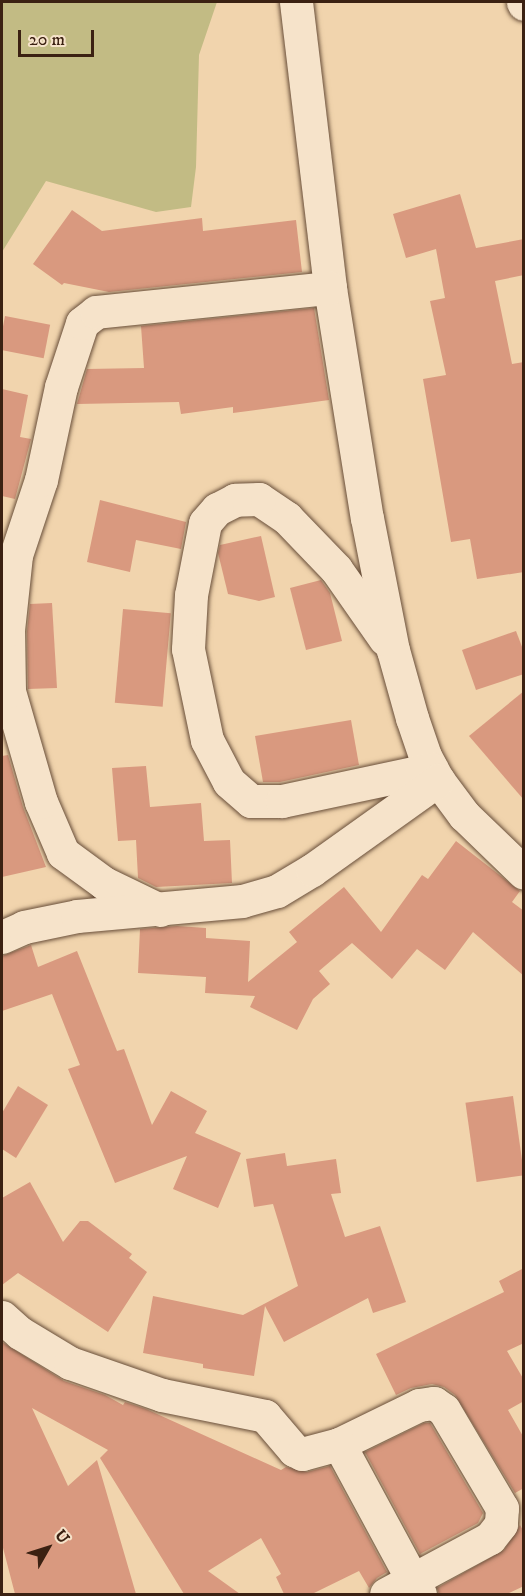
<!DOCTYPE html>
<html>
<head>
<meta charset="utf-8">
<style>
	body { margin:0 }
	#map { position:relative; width:525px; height:1596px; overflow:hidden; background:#f1d4ad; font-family:"IM FELL DW Pica",serif }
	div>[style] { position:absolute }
	.green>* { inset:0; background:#c2bb84 }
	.building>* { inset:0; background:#d9997f; transform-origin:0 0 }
	.roads { filter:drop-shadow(0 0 2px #684e39) drop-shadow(0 0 2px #684e39) }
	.minor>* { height:33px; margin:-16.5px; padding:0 16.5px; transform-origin:16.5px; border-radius:16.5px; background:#f6e3ca }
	span { translate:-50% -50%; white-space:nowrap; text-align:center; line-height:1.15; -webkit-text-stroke:4.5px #f6e3ca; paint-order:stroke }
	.frame { position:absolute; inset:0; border:3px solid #3b2112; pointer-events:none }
	.north { position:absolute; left:18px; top:1518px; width:60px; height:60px; -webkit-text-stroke:4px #f6e3ca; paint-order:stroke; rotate:51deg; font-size:16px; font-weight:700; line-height:24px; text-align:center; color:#3b2112 }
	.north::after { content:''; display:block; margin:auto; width:21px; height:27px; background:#3b2112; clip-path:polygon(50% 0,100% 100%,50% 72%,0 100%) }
	.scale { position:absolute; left:18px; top:30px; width:76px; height:27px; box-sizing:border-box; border:3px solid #3b2112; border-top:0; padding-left:8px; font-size:18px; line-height:21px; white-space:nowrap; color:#3b2112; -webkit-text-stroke:4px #f6e3ca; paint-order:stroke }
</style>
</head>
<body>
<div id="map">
	<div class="green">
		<i style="clip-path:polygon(2px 2px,217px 2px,199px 55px,196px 167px,191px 207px,156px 212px,46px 181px,2px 252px)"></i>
	</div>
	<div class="building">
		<i style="clip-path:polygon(460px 194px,476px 248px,524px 239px,524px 275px,495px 281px,512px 364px,524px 362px,524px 572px,477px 579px,470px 539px,451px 542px,423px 379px,446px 375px,430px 301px,445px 298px,436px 249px,406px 258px,393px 214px)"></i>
		<i style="clip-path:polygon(72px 210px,102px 231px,202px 218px,203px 231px,296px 220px,302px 272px,109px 292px,64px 283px,62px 285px,33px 264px)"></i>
		<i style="clip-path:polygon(314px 308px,329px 400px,233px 413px,233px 407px,181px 414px,179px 402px,77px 404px,87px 369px,144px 368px,141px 326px)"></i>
		<i style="left:5px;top:316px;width:46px;height:34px;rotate:11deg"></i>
		<i style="clip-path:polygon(2px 389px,28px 395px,20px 437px,31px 439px,15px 499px,2px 496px)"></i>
		<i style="clip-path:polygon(100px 500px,186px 522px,181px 549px,136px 540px,130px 572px,87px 562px)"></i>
		<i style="clip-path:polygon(261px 536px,275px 597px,259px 601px,228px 594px,218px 553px,220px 545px)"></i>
		<i style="clip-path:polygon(321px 580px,330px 593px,342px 641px,306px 650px,290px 588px)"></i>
		<i style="clip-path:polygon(52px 603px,57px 688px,28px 689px,27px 631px,30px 604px)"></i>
		<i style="left:123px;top:609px;width:48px;height:94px;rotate:5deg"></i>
		<i style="clip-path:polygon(516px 631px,524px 652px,524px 674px,476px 690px,462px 650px)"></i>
		<i style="clip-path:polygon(524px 691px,524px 800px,469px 736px)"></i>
		<i style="clip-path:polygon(351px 720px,359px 765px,280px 782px,263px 782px,255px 736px)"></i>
		<i style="clip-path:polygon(8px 755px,23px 807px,46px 867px,2px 877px,2px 756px)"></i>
		<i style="clip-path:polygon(146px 766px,150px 807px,201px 803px,204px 841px,230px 840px,232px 883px,156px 887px,138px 878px,136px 840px,118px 841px,112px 768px)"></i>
		<i style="clip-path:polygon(456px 841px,520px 891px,512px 902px,524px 911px,524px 976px,473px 932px,445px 970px,417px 949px,392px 979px,352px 943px,319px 971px,330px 984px,313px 999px,297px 1030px,250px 1007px,255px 996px,205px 993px,206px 977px,138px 973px,140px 929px,177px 926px,206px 928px,206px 938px,250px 941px,248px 982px,297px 942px,289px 932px,344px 887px,381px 932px,422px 875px,428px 879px)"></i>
		<i style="clip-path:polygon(31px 945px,38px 967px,77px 951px,117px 1051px,124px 1049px,152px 1125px,171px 1091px,207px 1111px,195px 1133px,241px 1153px,218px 1208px,173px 1189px,187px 1156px,115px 1183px,68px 1069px,80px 1065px,52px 994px,2px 1011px,2px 956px)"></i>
		<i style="clip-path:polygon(18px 1086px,48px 1105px,16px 1158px,2px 1149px,2px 1113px)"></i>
		<i style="left:513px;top:1096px;width:80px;height:48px;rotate:82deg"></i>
		<i style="clip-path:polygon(285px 1153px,287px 1166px,336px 1159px,341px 1193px,331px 1194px,345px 1237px,380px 1226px,406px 1302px,373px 1313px,368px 1298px,284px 1342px,265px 1306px,254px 1376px,203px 1368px,203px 1364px,143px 1353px,153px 1296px,243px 1315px,298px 1286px,273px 1204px,254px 1207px,246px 1159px)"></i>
		<i style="clip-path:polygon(30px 1182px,63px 1242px,80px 1221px,88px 1221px,132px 1254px,129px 1258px,147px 1272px,108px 1332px,18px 1273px,2px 1285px,2px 1198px)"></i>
		<i style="clip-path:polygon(524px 1268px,524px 1343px,507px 1351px,524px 1380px,524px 1401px,508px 1410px,524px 1438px,524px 1488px,515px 1493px,455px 1395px,444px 1387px,432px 1384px,411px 1388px,396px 1395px,376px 1354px,504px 1292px,499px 1281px)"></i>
		<i style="clip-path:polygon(2px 1342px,64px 1381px,105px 1395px,123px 1405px,125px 1402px,146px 1409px,281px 1470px,286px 1467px,307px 1472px,330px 1466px,387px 1572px,377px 1578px,369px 1588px,359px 1571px,312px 1594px,284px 1594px,276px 1577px,281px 1574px,261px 1538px,208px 1571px,240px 1594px,184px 1594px,100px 1458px,108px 1450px,32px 1408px,68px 1486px,97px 1460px,136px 1594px,15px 1594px,2px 1544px)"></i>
		<i style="clip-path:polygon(424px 1423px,430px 1423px,483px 1513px,478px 1523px,420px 1554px,365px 1452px)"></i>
		<i style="clip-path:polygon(520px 1525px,524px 1532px,524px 1586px,507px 1594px,439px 1594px,437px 1588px,504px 1550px)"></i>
	</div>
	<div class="roads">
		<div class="minor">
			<i style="left:296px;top:2px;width:288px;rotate:83.2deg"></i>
			<i style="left:330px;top:288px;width:233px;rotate:80.9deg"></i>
			<i style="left:367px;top:518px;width:135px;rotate:78.9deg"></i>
			<i style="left:393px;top:650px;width:71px;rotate:74.4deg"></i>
			<i style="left:412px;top:718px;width:40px;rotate:71.1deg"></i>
			<i style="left:425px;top:756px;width:27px;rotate:62deg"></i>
			<i style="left:438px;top:780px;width:44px;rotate:53.4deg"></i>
			<i style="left:464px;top:815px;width:83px;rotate:44deg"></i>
			<i style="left:523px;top:2px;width:2px;rotate:63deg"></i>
			<i style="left:385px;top:639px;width:85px;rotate:-125deg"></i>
			<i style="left:336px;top:569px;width:71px;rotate:-133.9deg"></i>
			<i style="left:287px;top:518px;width:34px;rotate:-146deg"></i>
			<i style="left:259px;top:499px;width:24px;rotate:178deg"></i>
			<i style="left:235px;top:500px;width:20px;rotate:153deg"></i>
			<i style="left:217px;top:509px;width:18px;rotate:131deg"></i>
			<i style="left:205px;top:523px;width:73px;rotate:101deg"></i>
			<i style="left:191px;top:595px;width:54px;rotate:93.2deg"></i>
			<i style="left:188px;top:649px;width:93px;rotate:78.2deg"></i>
			<i style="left:207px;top:740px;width:47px;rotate:62.4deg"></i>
			<i style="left:229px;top:782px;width:29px;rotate:41deg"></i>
			<i style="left:251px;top:801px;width:31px"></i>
			<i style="left:282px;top:801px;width:153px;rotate:-12deg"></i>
			<i style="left:160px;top:910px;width:62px;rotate:-154.3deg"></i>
			<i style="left:104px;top:883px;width:51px;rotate:-143.8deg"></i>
			<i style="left:63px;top:853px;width:56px;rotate:-113.3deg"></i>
			<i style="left:41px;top:802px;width:116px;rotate:-106.1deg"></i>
			<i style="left:9px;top:691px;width:61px;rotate:-90.9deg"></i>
			<i style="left:8px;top:630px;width:75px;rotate:-83.9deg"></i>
			<i style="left:16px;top:555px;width:79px;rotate:-71.6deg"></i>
			<i style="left:41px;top:480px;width:95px;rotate:-77.9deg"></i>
			<i style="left:61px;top:387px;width:67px;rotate:-71.8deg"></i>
			<i style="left:82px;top:323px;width:18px;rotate:-38deg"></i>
			<i style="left:96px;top:312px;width:235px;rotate:-5.9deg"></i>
			<i style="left:2px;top:937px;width:24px;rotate:-24deg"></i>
			<i style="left:24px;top:927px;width:54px;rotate:-11.7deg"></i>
			<i style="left:77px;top:916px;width:166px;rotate:-5.2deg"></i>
			<i style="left:242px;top:901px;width:36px;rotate:-16deg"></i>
			<i style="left:277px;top:891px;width:41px;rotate:-31deg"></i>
			<i style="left:312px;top:870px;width:155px;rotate:-35.5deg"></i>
			<i style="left:2px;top:1317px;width:24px;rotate:42deg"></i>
			<i style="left:20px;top:1333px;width:58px;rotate:31deg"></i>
			<i style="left:70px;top:1363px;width:97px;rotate:19.2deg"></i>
			<i style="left:162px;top:1395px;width:105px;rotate:11.5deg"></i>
			<i style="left:265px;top:1416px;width:45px;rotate:49.5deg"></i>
			<i style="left:294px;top:1450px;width:9px;rotate:27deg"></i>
			<i style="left:302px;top:1454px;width:38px;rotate:-15deg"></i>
			<i style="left:339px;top:1444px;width:89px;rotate:-26deg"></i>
			<i style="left:419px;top:1405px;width:15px;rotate:-8deg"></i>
			<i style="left:434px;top:1403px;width:12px;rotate:35deg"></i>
			<i style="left:444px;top:1410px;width:114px;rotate:59.4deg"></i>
			<i style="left:502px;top:1508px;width:16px;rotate:94deg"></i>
			<i style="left:501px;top:1524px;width:18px;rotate:128deg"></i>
			<i style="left:490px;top:1538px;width:118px;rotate:151.7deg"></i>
			<i style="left:339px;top:1444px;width:170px;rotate:61.6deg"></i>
		</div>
	</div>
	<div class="frame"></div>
	<div class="north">U</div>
	<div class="scale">20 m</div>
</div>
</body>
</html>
